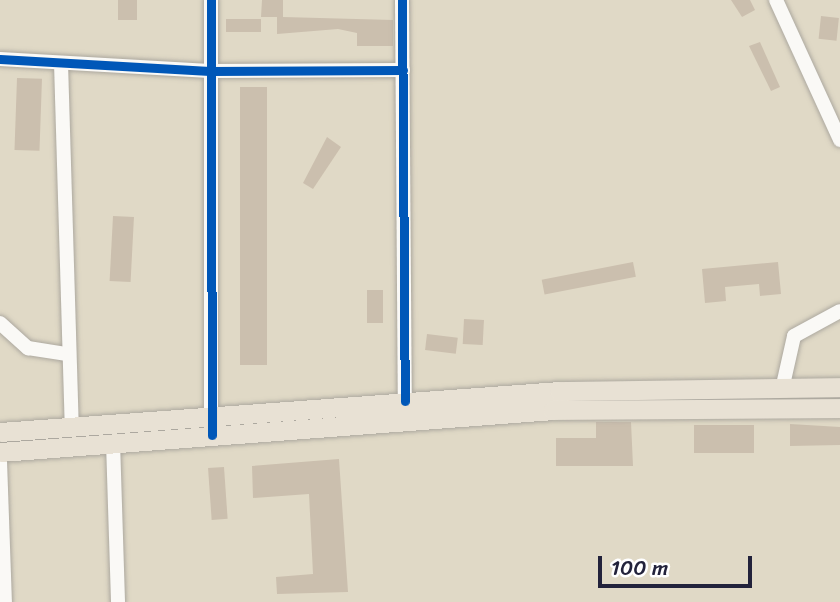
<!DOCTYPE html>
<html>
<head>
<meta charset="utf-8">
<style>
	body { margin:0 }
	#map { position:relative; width:840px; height:602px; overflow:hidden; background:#e0d9c6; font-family:Sriracha,sans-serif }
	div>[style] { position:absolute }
	.building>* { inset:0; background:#cbbfae; transform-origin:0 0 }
	.roads { filter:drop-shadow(0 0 2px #aca89f) drop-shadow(0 0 2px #aca89f) }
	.minor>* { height:14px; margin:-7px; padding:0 7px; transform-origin:7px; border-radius:7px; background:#faf9f6 }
	.major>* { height:19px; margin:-9.5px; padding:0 9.5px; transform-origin:9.5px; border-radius:9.5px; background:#e8e1d4 }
	.cycleway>* { height:9px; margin:-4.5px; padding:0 4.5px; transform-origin:4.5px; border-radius:4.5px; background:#0057b8 }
	span { translate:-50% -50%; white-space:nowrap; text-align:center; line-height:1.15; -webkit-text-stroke:7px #fff; paint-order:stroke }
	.scale { position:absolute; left:598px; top:556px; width:154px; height:32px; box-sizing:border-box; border:4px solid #22223b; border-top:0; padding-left:9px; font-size:21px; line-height:24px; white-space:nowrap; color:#22223b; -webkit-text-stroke:5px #fff; paint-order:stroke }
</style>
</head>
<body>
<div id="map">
	<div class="building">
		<i style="left:118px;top:0;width:19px;height:20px"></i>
		<i style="clip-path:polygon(262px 0,283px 0,283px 17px,393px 20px,393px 46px,357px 46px,357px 33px,338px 29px,277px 34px,277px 17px,261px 17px)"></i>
		<i style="clip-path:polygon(731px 0,750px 0,755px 10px,742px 17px)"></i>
		<i style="left:821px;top:16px;width:18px;height:23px;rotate:6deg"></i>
		<i style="left:226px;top:19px;width:35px;height:13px"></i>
		<i style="clip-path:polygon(760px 42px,780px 87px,771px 91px,749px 46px)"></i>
		<i style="left:17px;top:78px;width:25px;height:72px;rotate:2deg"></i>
		<i style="left:240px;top:87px;width:27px;height:278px"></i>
		<i style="clip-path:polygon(327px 137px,341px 147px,313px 189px,303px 183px)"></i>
		<i style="left:113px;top:216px;width:21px;height:65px;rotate:3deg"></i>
		<i style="left:633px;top:262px;width:15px;height:93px;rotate:79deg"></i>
		<i style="clip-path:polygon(778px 262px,781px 294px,760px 296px,759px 284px,725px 287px,726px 301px,705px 303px,702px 269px)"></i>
		<i style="left:367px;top:290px;width:16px;height:33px"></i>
		<i style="left:464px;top:319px;width:20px;height:25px;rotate:3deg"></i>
		<i style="left:427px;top:334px;width:31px;height:16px;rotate:7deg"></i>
		<i style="clip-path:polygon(596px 422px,631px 422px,633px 466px,556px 466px,556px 438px,596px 438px)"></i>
		<i style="clip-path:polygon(790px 424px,840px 427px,840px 445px,790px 446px)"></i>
		<i style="left:694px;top:425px;width:60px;height:28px"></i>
		<i style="clip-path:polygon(339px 459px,348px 592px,277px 594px,276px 577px,313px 574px,309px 494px,253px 498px,252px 466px)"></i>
		<i style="left:224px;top:467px;width:52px;height:16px;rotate:86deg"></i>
	</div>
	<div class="roads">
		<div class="minor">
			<i style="left:402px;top:0;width:401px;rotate:89.6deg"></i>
			<i style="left:776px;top:0;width:154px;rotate:65.4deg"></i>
			<i style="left:0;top:59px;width:210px;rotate:3.3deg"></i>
			<i style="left:210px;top:71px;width:193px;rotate:-0.3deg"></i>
			<i style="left:61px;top:63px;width:363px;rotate:88.3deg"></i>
			<i style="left:0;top:323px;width:38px;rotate:42deg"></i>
			<i style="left:28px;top:348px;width:38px;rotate:9deg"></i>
			<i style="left:783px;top:385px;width:50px;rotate:-77.3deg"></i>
			<i style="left:794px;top:336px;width:52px;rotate:-28.5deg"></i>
			<i style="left:211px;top:426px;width:426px;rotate:-90deg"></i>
			<i style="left:113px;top:442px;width:160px;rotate:88.2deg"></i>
			<i style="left:0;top:461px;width:141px;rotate:88deg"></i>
		</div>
		<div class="major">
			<i style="left:0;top:432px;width:561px;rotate:-4.19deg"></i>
			<i style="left:559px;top:391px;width:281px;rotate:-0.8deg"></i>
			<i style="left:0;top:452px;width:555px;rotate:-4.34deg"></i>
			<i style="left:553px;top:410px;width:287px;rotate:-0.4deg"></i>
		</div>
	</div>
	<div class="cycleway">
		<i style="left:211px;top:0;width:435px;rotate:89.9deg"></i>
		<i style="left:402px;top:0;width:401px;rotate:89.6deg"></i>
		<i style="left:0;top:59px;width:210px;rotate:3.3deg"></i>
		<i style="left:210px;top:71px;width:193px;rotate:-0.3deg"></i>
	</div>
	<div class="scale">100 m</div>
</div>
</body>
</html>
